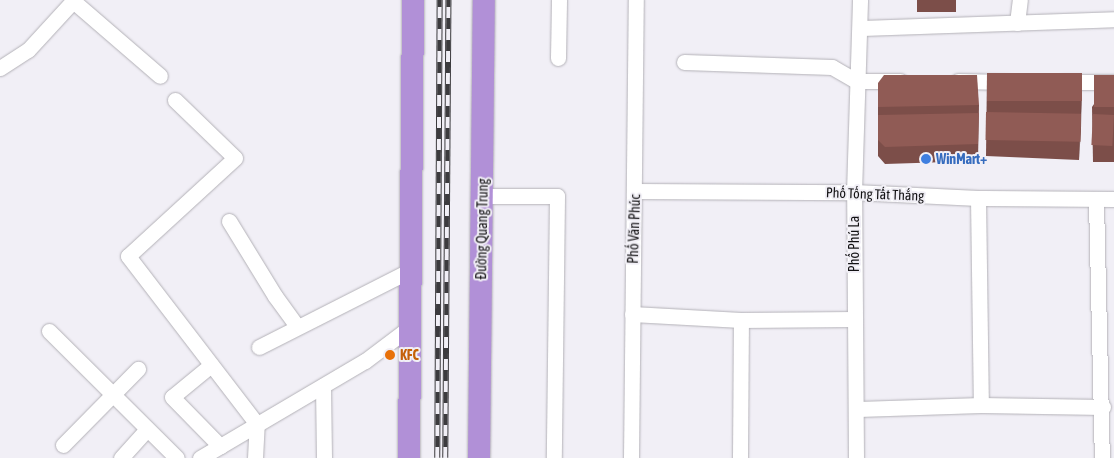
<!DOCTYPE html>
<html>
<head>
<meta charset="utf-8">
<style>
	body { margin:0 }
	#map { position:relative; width:1114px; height:458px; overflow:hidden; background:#f1eff6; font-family:"Asap Condensed",sans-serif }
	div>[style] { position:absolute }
	.roads { filter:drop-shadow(0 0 1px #b3b1b7) drop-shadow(0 0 1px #b3b1b7) }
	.minor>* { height:15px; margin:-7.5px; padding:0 7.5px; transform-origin:7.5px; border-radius:7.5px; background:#fff }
	.highway>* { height:22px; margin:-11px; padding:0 11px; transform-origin:11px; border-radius:11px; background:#b190d7 }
	.rail>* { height:5.5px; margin-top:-2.75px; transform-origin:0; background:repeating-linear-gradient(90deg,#f1eff6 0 11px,#3c3b3e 0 22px); box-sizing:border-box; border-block:1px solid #3c3b3e }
	.wall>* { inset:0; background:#7c4e49; transform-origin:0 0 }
	.shaded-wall>* { inset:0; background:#65403c }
	.building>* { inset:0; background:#905b55; transform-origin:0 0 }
	.dots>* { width:14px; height:14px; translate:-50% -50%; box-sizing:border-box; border:2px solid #f1eff6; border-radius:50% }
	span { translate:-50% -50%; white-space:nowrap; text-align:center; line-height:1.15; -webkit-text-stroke:4px #f1eff6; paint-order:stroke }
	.shop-label { font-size:14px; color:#366cbe; font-weight:700 }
	.left { translate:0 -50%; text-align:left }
	.street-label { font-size:14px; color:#131214 }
	.food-label { font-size:14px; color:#c56008; font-weight:700 }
</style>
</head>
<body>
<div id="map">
	<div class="roads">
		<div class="minor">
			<i style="left:72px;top:0;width:116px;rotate:40.8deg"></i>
			<i style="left:1017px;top:23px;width:23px;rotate:-83deg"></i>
			<i style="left:862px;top:28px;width:252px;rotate:-2deg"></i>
			<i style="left:558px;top:58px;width:58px;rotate:-89deg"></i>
			<i style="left:684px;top:62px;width:148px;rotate:1.9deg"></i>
			<i style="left:832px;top:67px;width:28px;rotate:30deg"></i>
			<i style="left:856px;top:81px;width:44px"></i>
			<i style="left:0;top:68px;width:33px;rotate:-33deg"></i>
			<i style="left:28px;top:50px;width:67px;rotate:-47.4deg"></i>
			<i style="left:958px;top:81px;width:50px;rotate:1.1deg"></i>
			<i style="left:1063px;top:82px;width:51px"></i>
			<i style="left:175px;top:100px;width:83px;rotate:44deg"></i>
			<i style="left:235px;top:158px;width:145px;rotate:137.5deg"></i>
			<i style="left:128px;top:256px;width:212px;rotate:52.5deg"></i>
			<i style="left:635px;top:191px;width:219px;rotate:0.3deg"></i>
			<i style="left:854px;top:192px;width:124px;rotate:2.8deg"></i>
			<i style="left:978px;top:198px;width:136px;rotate:0.4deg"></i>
			<i style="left:482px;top:196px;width:75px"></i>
			<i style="left:557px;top:196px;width:262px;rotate:90.7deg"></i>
			<i style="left:978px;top:198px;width:207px;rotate:89.2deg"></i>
			<i style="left:1096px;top:200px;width:258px;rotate:88.7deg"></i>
			<i style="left:229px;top:221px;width:88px;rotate:58.5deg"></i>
			<i style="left:275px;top:296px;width:37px;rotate:54deg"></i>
			<i style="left:632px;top:314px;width:109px;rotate:3.2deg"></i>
			<i style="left:741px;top:320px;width:113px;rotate:-0.5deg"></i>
			<i style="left:49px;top:331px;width:180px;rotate:44.8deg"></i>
			<i style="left:259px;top:347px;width:170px;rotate:-26.9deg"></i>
			<i style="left:211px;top:365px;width:50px;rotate:140.6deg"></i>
			<i style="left:172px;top:397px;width:69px;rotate:45.6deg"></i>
			<i style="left:323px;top:386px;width:72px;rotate:89.2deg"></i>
			<i style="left:858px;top:409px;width:123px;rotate:-1.9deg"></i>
			<i style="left:981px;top:405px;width:122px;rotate:0.9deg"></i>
			<i style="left:63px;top:445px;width:107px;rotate:-45.4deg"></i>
			<i style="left:121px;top:458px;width:39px;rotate:-48deg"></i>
			<i style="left:200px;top:458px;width:191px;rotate:-30.5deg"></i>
			<i style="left:365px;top:361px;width:56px;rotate:-37.1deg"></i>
			<i style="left:255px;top:458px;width:34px;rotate:-87deg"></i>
			<i style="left:631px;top:458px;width:458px;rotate:-89.4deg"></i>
			<i style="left:740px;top:458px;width:138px;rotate:-89.6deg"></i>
			<i style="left:856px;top:458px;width:266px;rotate:-90.4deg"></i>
			<i style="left:854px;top:192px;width:192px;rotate:-88.2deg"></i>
		</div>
		<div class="highway">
			<i style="left:409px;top:458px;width:458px;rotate:-89.5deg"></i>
			<i style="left:479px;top:458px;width:458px;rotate:-89.4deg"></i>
		</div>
	</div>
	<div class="rail">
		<i style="left:437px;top:458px;width:458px;rotate:-89.7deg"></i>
		<i style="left:445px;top:458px;width:458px;rotate:-89.6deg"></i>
	</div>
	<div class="wall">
		<i style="left:917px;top:0;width:39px;height:12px"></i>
		<i style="clip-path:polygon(987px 73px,1082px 90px,1079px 160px,986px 156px)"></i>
		<i style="clip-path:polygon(1114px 75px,1114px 162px,1093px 162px,1092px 107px)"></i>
		<i style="clip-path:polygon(878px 83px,979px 105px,978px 161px,885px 164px,878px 156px)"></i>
	</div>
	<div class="shaded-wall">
		<i style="clip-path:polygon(1082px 73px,1081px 129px,1079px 160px,1081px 104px)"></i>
	</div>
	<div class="building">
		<i style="left:987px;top:73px;width:95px;height:28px"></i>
		<i style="clip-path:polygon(884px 75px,977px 75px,979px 105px,878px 107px,878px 83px)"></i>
		<i style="left:1114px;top:75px;width:32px;height:20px;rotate:90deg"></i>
		<i style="left:986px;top:112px;width:95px;height:28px;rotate:1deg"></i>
		<i style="clip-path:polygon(979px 113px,978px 144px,885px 147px,878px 140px,878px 115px)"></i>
		<i style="left:1093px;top:114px;width:21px;height:31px;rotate:3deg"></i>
	</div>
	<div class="dots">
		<i style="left:926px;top:159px;background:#3f7fe0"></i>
		<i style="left:390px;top:355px;background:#e8710a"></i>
	</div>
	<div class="shop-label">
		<span class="left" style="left:936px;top:159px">WinMart+</span>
	</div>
	<div class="street-label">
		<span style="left:875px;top:194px;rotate:2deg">Phố Tống Tất Thắng</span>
		<span style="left:482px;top:229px;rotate:-89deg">Đường Quang Trung</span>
		<span style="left:634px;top:229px;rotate:-88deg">Phố Văn Phúc</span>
		<span style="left:854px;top:244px;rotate:-90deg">Phố Phú La</span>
	</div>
	<div class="food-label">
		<span class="left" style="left:400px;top:355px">KFC</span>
	</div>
</div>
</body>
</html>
